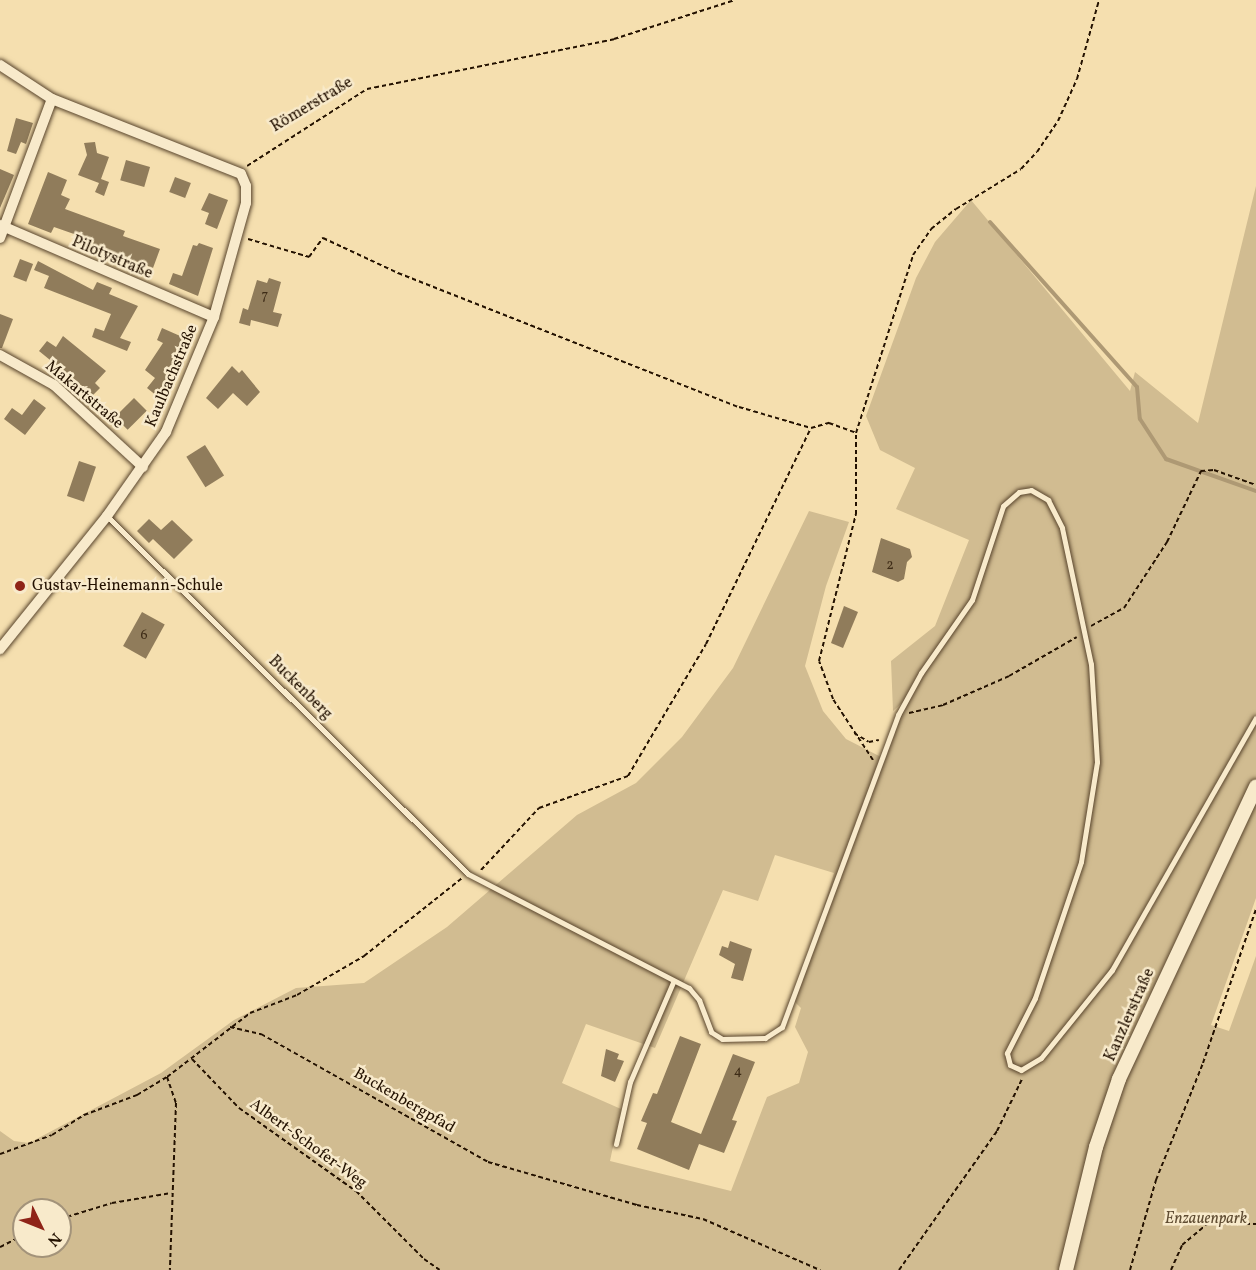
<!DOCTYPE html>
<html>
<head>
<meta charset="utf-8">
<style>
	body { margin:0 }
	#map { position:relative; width:1256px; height:1270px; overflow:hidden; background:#f5dfaf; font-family:Vollkorn,serif }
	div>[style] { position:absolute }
	.green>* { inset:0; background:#d1bc91 }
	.stream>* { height:4px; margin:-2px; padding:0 2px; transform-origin:2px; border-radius:2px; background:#ae9974 }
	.building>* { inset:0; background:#907c5b; transform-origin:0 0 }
	.path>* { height:2px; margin-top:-1px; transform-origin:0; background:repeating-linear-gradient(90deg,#231100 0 4.5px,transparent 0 7.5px) }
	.roads { filter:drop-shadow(0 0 2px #58442c) drop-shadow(0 0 2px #58442c) }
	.service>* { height:5px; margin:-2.5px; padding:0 2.5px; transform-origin:2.5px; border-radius:2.5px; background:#f8eacb }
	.minor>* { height:10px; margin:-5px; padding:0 5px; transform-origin:5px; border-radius:5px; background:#f8eacb }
	.secondary>* { height:14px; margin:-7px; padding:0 7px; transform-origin:7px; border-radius:7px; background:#f8eacb }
	.dots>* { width:16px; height:16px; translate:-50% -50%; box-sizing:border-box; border:3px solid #f8eacb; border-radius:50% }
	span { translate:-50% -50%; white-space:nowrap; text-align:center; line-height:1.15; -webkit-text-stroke:5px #f8eacb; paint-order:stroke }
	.number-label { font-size:14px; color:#3e2c17 }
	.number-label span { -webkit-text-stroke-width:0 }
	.street-label { font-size:16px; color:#231100 }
	.poi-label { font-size:16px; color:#231100 }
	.left { translate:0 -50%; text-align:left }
	.park-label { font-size:16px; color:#604d33; font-style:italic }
	.north { position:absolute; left:12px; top:1198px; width:60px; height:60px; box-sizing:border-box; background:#f8eacb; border:2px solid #a3937a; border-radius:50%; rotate:133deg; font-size:16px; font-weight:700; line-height:24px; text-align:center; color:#231100 }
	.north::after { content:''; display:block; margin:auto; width:21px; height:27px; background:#8f2418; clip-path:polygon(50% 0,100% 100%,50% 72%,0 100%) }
</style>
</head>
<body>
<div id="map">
	<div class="green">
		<i style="clip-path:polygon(evenodd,1256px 186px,1256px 898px,1211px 1025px,1229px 1031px,1256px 956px,1256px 1270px,0 1270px,0 1131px,14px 1141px,29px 1143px,161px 1073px,234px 1020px,296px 988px,364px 983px,447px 927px,577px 815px,636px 783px,682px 737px,733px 668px,809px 511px,849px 522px,826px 586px,805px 666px,823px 711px,846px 739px,881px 757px,904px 701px,893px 711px,891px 661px,935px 626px,969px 540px,896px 509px,915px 468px,880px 450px,866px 416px,916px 278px,935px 242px,971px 200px,1130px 391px,1135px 372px,1198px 423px,1256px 186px,775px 855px,834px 873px,795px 1002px,801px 1008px,795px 1027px,808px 1052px,799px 1083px,767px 1097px,731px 1191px,610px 1161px,621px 1109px,562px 1083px,586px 1024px,655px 1048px,723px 890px,758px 901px,775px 855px,1256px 186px,24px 1210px,60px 1210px,60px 1246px,24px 1246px,24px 1210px)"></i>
	</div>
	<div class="stream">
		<i style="left:990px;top:222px;width:221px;rotate:48.3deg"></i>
		<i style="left:1137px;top:387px;width:32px;rotate:85deg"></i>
		<i style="left:1140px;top:419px;width:48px;rotate:57deg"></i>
		<i style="left:1166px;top:459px;width:96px;rotate:19.6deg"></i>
	</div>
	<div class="building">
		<i style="clip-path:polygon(16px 118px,33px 123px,26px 144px,21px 142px,16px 154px,7px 151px)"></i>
		<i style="clip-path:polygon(95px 142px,97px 153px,109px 157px,101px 179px,109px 182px,104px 196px,95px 192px,99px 183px,78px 175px,87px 155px,84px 143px)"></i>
		<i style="left:126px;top:160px;width:25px;height:21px;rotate:16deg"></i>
		<i style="clip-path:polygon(0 169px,14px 175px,0 208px)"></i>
		<i style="clip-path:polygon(48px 172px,67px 180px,61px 195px,70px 199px,65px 209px,125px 231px,123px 236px,160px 249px,153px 268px,92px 245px,94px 241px,54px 227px,51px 233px,28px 224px)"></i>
		<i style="left:175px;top:177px;width:17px;height:16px;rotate:21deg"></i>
		<i style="clip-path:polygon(209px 193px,228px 200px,217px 229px,205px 224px,209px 213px,201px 210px)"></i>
		<i style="clip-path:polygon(199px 243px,213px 248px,198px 296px,169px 284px,173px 273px,182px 276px,193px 245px,197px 246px)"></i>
		<i style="left:20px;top:259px;width:14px;height:19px;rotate:21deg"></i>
		<i style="clip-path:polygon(38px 261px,93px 290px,97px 282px,112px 288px,109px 294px,138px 306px,120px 338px,131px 342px,127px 351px,92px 337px,95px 328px,104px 331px,111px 314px,44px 288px,49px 276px,34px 270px)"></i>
		<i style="clip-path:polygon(269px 278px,281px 282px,273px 312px,282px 314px,278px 327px,251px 320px,250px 326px,239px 323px,243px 308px,248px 310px,257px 280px,267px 283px)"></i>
		<i style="clip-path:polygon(0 314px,13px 319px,2px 348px,0 348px)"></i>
		<i style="clip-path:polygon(162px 328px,187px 339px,176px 371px,157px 396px,147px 388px,155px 378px,145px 370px,163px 343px,157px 340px)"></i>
		<i style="clip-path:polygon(63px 336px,106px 371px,95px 383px,100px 388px,93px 395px,39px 351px,47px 341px,56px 347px)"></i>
		<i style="clip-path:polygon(232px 366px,239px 373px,242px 370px,260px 392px,247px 406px,233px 393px,218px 409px,206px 398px)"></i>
		<i style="left:134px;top:398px;width:18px;height:27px;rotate:45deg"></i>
		<i style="clip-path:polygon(34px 399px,46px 408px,25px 435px,4px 419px,12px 408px,22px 415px)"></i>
		<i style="left:205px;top:445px;width:36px;height:22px;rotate:58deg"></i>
		<i style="left:79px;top:461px;width:18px;height:37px;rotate:19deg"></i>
		<i style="clip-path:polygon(149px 519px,161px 530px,172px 520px,193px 540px,174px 559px,153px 539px,149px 543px,137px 531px)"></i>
		<i style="clip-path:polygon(881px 538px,910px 549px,912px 557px,907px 562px,904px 579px,898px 582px,872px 572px)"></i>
		<i style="clip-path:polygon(844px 606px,858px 612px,843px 648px,831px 643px)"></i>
		<i style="left:142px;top:612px;width:26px;height:39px;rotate:29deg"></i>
		<i style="clip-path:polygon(730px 941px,752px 949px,743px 981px,731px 978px,735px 964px,719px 955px,722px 946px,728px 948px)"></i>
		<i style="clip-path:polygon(680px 1036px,701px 1044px,671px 1122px,701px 1134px,733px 1054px,755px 1062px,732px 1120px,737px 1121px,724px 1153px,699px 1144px,689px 1170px,637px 1149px,647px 1123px,641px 1121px,653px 1093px,657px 1094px)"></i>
		<i style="clip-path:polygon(606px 1049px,619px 1054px,617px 1059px,624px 1061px,615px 1082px,601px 1076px)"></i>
	</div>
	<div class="path">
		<i style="left:247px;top:166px;width:143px;rotate:-32.7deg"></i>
		<i style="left:367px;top:89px;width:252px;rotate:-11.4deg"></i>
		<i style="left:614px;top:39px;width:127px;rotate:-17.9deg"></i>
		<i style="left:248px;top:239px;width:64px;rotate:16.4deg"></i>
		<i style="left:309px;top:257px;width:24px;rotate:-54deg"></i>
		<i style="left:323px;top:238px;width:83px;rotate:25deg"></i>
		<i style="left:398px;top:273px;width:366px;rotate:21.5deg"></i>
		<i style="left:739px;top:407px;width:75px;rotate:16.3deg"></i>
		<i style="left:1091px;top:626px;width:38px;rotate:-29deg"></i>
		<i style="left:1124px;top:608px;width:79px;rotate:-56.9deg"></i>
		<i style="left:1167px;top:542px;width:79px;rotate:-64.4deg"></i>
		<i style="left:1201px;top:471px;width:13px;rotate:-4deg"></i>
		<i style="left:1214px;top:470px;width:45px;rotate:19.7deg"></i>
		<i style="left:909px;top:713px;width:35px;rotate:-13deg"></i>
		<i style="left:943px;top:705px;width:72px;rotate:-23.7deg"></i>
		<i style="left:1009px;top:676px;width:78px;rotate:-29.8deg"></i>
		<i style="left:854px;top:733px;width:17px;rotate:31deg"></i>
		<i style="left:869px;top:742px;width:10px;rotate:-11deg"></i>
		<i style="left:873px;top:760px;width:73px;rotate:-123.3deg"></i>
		<i style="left:833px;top:699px;width:40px;rotate:-110.2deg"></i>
		<i style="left:819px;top:661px;width:152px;rotate:-75.9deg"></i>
		<i style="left:856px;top:514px;width:81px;rotate:-90deg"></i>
		<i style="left:856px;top:433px;width:187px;rotate:-72.2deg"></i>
		<i style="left:913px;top:255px;width:32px;rotate:-55deg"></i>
		<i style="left:931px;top:229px;width:32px;rotate:-39deg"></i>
		<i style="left:956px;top:209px;width:76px;rotate:-31.6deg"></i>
		<i style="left:1021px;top:169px;width:23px;rotate:-47deg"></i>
		<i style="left:1037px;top:152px;width:37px;rotate:-56deg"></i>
		<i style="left:1058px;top:121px;width:46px;rotate:-65.7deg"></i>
		<i style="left:1077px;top:79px;width:82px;rotate:-74.4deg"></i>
		<i style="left:481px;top:870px;width:85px;rotate:-46.9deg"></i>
		<i style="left:539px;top:808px;width:95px;rotate:-19.8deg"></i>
		<i style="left:628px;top:776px;width:153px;rotate:-59.4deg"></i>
		<i style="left:706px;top:644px;width:240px;rotate:-64.1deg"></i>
		<i style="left:811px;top:428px;width:19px;rotate:-16deg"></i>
		<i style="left:829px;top:423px;width:29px;rotate:20deg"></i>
		<i style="left:230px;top:1027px;width:32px;rotate:13deg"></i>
		<i style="left:261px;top:1034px;width:261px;rotate:29.4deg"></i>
		<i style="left:488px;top:1162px;width:155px;rotate:16.1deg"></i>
		<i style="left:637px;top:1205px;width:67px;rotate:12deg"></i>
		<i style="left:703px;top:1219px;width:128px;rotate:23.6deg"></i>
		<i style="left:192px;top:1059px;width:68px;rotate:46.2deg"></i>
		<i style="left:239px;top:1108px;width:143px;rotate:35.4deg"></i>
		<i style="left:356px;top:1191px;width:96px;rotate:45deg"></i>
		<i style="left:424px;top:1259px;width:19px;rotate:35deg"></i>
		<i style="left:167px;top:1077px;width:28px;rotate:71deg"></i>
		<i style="left:176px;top:1103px;width:167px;rotate:92.1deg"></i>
		<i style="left:0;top:1154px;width:55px;rotate:-20.1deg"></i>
		<i style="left:52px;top:1135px;width:38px;rotate:-32deg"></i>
		<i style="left:84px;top:1115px;width:57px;rotate:-20.7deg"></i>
		<i style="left:137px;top:1095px;width:35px;rotate:-31deg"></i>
		<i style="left:167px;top:1077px;width:105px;rotate:-37.6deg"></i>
		<i style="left:250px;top:1013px;width:50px;rotate:-21deg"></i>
		<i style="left:297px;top:995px;width:78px;rotate:-30.2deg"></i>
		<i style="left:364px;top:956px;width:125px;rotate:-38.5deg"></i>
		<i style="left:60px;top:1219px;width:54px;rotate:-17.1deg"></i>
		<i style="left:112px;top:1203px;width:60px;rotate:-9.6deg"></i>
		<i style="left:0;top:1247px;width:27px;rotate:-27deg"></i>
		<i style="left:899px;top:1270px;width:170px;rotate:-54.8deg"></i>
		<i style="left:997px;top:1131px;width:58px;rotate:-64.3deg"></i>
		<i style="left:1130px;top:1270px;width:94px;rotate:-73.9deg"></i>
		<i style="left:1156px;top:1180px;width:126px;rotate:-68.1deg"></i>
		<i style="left:1203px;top:1063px;width:163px;rotate:-71deg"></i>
		<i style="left:1171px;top:1270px;width:27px;rotate:-66deg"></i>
		<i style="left:1182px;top:1245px;width:34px;rotate:-40deg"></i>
		<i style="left:1208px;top:1223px;width:48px;rotate:1.2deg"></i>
	</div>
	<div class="roads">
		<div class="service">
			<i style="left:107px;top:516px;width:508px;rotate:44.76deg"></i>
			<i style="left:468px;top:874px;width:249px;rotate:27.3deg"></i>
			<i style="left:689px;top:988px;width:16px;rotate:50deg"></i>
			<i style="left:699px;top:1000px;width:34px;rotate:69deg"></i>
			<i style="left:711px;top:1032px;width:13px;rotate:32deg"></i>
			<i style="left:722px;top:1039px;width:43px;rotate:-1.3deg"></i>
			<i style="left:765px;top:1038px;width:20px;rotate:-33deg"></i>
			<i style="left:782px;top:1027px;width:333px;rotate:-69.6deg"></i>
			<i style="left:898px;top:715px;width:48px;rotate:-61.3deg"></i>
			<i style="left:921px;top:673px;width:89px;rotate:-55.1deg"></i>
			<i style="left:972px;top:600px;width:99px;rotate:-71.7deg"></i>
			<i style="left:1003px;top:506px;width:21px;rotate:-41deg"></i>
			<i style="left:1019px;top:492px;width:12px;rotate:-9deg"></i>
			<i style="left:1031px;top:490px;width:20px;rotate:30deg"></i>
			<i style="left:1048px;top:500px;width:31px;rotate:63deg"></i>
			<i style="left:1062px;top:528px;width:139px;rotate:78deg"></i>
			<i style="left:1091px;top:664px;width:98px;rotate:86.5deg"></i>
			<i style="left:1097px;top:762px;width:101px;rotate:99.1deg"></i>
			<i style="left:1081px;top:862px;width:144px;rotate:108.7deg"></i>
			<i style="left:1035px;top:998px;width:62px;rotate:117deg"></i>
			<i style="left:1007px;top:1053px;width:12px;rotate:76deg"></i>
			<i style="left:1010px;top:1065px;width:12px;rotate:24deg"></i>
			<i style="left:1021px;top:1070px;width:23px;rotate:-31deg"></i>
			<i style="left:1041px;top:1058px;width:113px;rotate:-51.1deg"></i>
			<i style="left:1112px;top:970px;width:290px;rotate:-60.3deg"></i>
			<i style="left:616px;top:1144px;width:64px;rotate:-77.3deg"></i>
			<i style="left:630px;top:1082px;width:109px;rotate:-66.7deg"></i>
		</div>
		<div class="minor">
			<i style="left:0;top:65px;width:62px;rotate:33.2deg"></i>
			<i style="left:52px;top:99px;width:203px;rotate:21.6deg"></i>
			<i style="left:241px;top:174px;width:13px;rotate:67deg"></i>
			<i style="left:246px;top:186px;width:17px;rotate:90deg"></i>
			<i style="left:246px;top:203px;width:118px;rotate:105.7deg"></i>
			<i style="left:214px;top:317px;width:125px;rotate:112.7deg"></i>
			<i style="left:166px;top:432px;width:103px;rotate:125.1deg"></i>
			<i style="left:107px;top:516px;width:171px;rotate:128.8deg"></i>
			<i style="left:0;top:225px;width:233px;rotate:23.3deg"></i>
			<i style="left:0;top:238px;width:148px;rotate:-69.5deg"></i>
			<i style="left:0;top:355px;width:62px;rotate:29.1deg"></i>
			<i style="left:54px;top:385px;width:121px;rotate:42.7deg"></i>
		</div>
		<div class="secondary">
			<i style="left:1066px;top:1270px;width:127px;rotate:-76.3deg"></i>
			<i style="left:1096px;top:1147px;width:72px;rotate:-71.3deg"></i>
			<i style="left:1119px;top:1079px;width:323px;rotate:-64.9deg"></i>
		</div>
	</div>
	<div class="dots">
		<i style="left:20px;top:586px;background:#8f2418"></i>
	</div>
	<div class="number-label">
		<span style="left:265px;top:296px">7</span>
		<span style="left:890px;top:566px">2</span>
		<span style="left:144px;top:636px">6</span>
		<span style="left:738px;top:1072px">4</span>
	</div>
	<div class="street-label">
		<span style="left:312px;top:105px;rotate:-31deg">Römerstraße</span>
		<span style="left:112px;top:258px;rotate:23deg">Pilotystraße</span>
		<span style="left:172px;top:376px;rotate:-67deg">Kaulbachstraße</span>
		<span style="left:84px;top:395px;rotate:40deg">Makartstraße</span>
		<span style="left:300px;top:688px;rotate:45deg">Buckenberg</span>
		<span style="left:1130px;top:1015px;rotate:-66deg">Kanzlerstraße</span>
		<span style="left:404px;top:1101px;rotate:30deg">Buckenbergpfad</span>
		<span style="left:308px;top:1144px;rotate:36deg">Albert-Schofer-Weg</span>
	</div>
	<div class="poi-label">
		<span class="left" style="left:32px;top:586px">Gustav-Heinemann-Schule</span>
	</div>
	<div class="park-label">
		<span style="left:1206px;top:1219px">Enzauenpark</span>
	</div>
	<div class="north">N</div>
</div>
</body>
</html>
